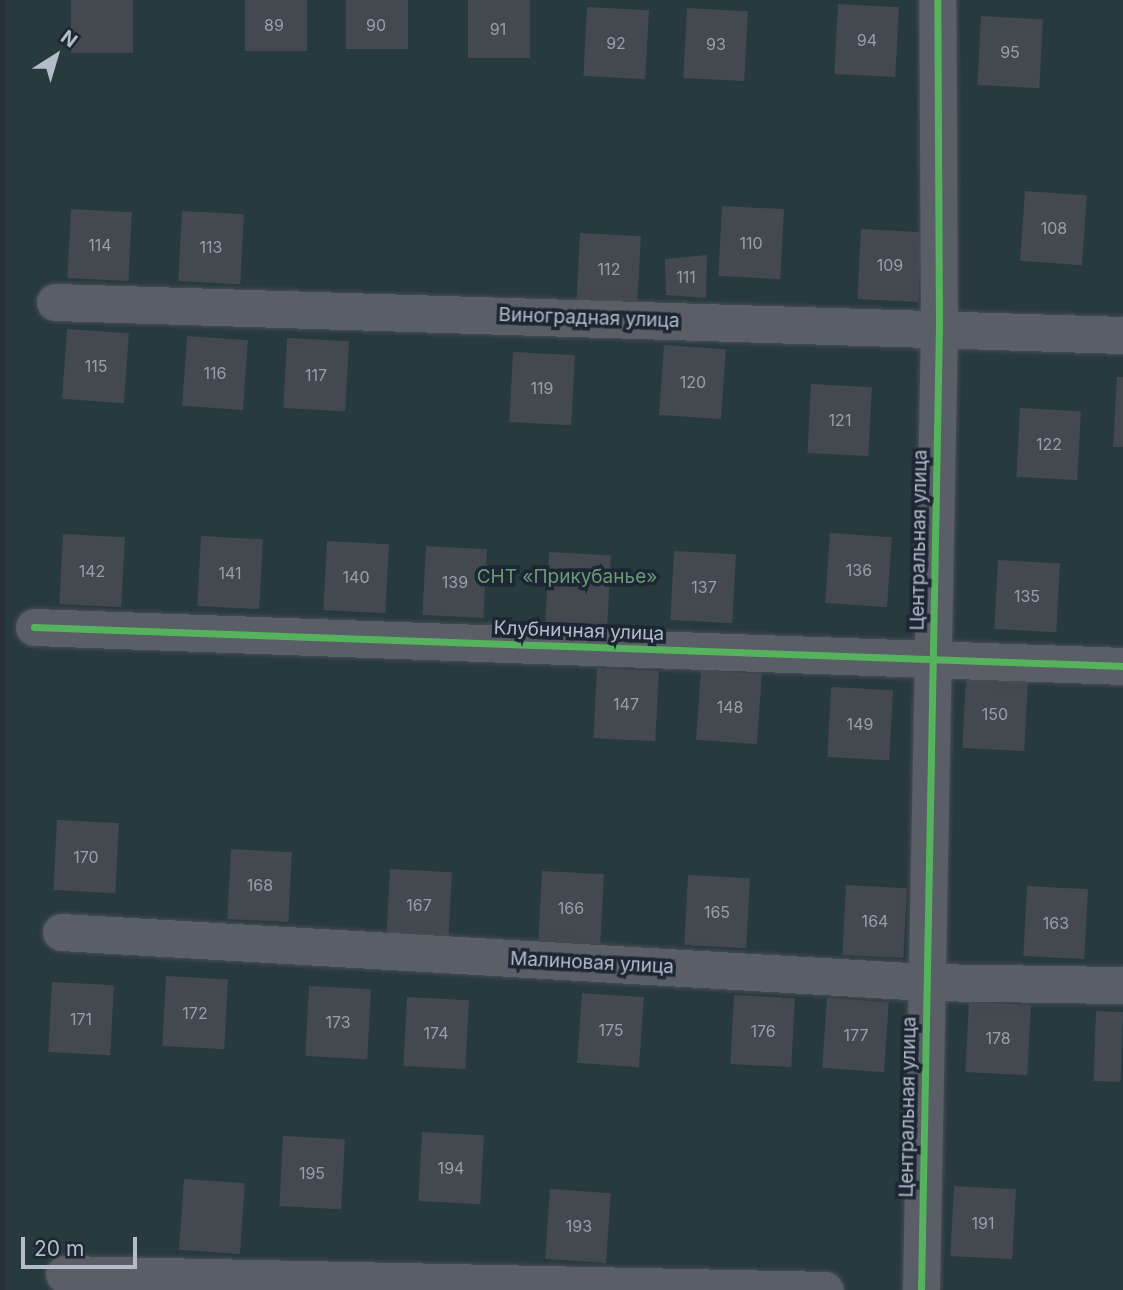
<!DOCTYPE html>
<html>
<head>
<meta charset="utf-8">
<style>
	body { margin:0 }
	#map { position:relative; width:1123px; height:1290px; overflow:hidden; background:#2a3038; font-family:Inter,sans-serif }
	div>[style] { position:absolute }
	.green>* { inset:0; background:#273a3e; transform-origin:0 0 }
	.building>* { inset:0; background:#444950; transform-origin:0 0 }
	.roads { filter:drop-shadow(0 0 2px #484c53) drop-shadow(0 0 2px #484c53) }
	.minor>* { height:37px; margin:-18.5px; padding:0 18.5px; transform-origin:18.5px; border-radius:18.5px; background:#5a5e66 }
	.cycleway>* { height:7px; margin:-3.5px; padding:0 3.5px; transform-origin:3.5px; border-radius:3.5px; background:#56b35d }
	span { translate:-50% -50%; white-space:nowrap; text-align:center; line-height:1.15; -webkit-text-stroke:7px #1d2633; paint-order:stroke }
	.number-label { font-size:16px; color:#989fab }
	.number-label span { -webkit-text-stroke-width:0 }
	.street-label { font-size:19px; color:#b4bcc9 }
	.park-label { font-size:19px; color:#6b9a76 }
	.north { position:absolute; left:21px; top:21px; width:70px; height:70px; -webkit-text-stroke:5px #1d2633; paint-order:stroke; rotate:37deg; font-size:19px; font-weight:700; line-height:28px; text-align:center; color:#b4bcc9 }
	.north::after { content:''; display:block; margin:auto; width:24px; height:32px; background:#b4bcc9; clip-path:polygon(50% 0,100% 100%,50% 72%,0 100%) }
	.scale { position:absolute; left:21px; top:1237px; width:116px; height:32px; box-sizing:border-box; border:4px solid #b4bcc9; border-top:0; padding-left:9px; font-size:21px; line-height:24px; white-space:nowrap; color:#b4bcc9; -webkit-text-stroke:5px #1d2633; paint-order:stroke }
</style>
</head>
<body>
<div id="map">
	<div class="green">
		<i style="left:6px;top:0;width:1117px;height:1290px"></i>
	</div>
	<div class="building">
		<i style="left:71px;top:0;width:62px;height:53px"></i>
		<i style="left:245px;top:0;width:62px;height:51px"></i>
		<i style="left:346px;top:0;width:62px;height:49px"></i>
		<i style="left:468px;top:0;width:62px;height:58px"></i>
		<i style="left:838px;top:4px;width:61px;height:70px;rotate:3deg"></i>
		<i style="left:587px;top:7px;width:62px;height:69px;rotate:3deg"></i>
		<i style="left:687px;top:8px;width:61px;height:70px;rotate:3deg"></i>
		<i style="left:981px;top:16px;width:62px;height:69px;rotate:3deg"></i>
		<i style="left:1025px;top:191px;width:62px;height:70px;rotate:4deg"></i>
		<i style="left:722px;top:206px;width:62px;height:70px;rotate:3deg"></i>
		<i style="left:71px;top:209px;width:61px;height:69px;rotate:3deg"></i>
		<i style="left:182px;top:211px;width:62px;height:70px;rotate:3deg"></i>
		<i style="left:861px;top:229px;width:61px;height:70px;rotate:3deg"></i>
		<i style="left:580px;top:233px;width:61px;height:70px;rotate:3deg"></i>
		<i style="clip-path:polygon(707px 255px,706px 298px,666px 295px,665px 259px)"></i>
		<i style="left:67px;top:329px;width:62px;height:70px;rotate:4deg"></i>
		<i style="left:187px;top:336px;width:61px;height:70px;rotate:4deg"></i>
		<i style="left:287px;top:338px;width:62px;height:70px;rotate:3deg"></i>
		<i style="left:664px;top:345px;width:62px;height:70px;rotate:4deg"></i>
		<i style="left:513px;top:352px;width:62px;height:70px;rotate:3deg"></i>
		<i style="clip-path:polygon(1117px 377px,1123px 377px,1123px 447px,1113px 447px)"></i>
		<i style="left:811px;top:384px;width:61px;height:69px;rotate:3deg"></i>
		<i style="left:1020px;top:408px;width:61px;height:69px;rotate:3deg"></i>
		<i style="left:830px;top:533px;width:62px;height:70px;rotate:4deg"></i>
		<i style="left:63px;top:534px;width:62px;height:70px;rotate:3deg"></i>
		<i style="left:201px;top:536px;width:62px;height:70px;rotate:3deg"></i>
		<i style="left:327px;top:541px;width:62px;height:69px;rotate:3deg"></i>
		<i style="left:426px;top:546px;width:61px;height:69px;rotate:3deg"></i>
		<i style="left:674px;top:551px;width:62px;height:69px;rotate:3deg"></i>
		<i style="left:549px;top:552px;width:62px;height:70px;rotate:3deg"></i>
		<i style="left:998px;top:560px;width:62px;height:69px;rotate:3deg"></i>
		<i style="left:597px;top:668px;width:62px;height:70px;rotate:3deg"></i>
		<i style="left:701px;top:670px;width:61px;height:70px;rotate:4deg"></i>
		<i style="left:966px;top:678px;width:62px;height:70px;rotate:3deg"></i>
		<i style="left:831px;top:687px;width:62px;height:70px;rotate:3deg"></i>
		<i style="left:57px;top:820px;width:62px;height:70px;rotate:3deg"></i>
		<i style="left:231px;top:849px;width:61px;height:70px;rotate:3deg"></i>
		<i style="left:390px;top:869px;width:62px;height:70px;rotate:3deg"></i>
		<i style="left:542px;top:871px;width:62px;height:70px;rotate:3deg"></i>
		<i style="left:688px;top:875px;width:62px;height:70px;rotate:3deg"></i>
		<i style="left:846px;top:885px;width:61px;height:70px;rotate:3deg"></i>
		<i style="left:1027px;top:886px;width:61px;height:70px;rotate:3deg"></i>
		<i style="left:166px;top:976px;width:62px;height:70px;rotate:3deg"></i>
		<i style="left:52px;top:982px;width:62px;height:70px;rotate:3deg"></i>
		<i style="left:309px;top:986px;width:62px;height:70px;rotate:3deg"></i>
		<i style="left:582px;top:993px;width:62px;height:70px;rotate:4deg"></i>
		<i style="left:734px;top:995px;width:61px;height:69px;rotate:3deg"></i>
		<i style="left:407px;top:997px;width:62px;height:69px;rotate:3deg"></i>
		<i style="left:827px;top:998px;width:62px;height:70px;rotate:4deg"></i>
		<i style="left:969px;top:1002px;width:62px;height:70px;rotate:3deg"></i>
		<i style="left:1096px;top:1011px;width:27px;height:70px;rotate:2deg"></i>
		<i style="left:422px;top:1132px;width:62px;height:69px;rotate:3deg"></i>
		<i style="left:283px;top:1136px;width:62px;height:70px;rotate:3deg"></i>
		<i style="left:184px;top:1179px;width:61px;height:71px;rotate:4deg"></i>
		<i style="left:954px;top:1186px;width:62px;height:70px;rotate:3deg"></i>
		<i style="left:550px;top:1189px;width:61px;height:70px;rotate:4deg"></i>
	</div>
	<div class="roads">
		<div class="minor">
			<i style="left:55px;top:302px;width:1069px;rotate:1.77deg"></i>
			<i style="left:34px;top:627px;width:1090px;rotate:2.05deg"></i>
			<i style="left:61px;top:932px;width:866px;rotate:3.31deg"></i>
			<i style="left:926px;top:982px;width:197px;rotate:0.9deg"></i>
			<i style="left:64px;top:1274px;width:761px;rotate:1.2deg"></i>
			<i style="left:921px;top:1290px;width:962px;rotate:-88.93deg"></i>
			<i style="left:939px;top:328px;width:328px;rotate:-90.3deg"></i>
		</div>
	</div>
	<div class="cycleway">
		<i style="left:34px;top:627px;width:1090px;rotate:2.05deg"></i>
		<i style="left:921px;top:1290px;width:962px;rotate:-88.93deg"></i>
		<i style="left:939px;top:328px;width:328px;rotate:-90.3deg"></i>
	</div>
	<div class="number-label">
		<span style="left:274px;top:25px">89</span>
		<span style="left:376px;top:25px">90</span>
		<span style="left:498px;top:29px">91</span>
		<span style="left:867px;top:40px">94</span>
		<span style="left:616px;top:43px">92</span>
		<span style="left:716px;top:44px">93</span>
		<span style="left:1010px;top:52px">95</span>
		<span style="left:1054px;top:228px">108</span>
		<span style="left:751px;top:243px">110</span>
		<span style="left:100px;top:245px">114</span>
		<span style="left:211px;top:247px">113</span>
		<span style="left:890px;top:265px">109</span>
		<span style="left:609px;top:269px">112</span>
		<span style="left:686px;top:277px">111</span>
		<span style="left:96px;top:366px">115</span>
		<span style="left:215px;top:373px">116</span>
		<span style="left:316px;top:375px">117</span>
		<span style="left:693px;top:382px">120</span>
		<span style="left:542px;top:388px">119</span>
		<span style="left:840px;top:420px">121</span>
		<span style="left:1049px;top:444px">122</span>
		<span style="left:859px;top:570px">136</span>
		<span style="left:92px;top:571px">142</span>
		<span style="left:230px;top:573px">141</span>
		<span style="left:356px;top:577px">140</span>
		<span style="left:455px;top:582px">139</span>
		<span style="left:704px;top:587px">137</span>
		<span style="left:1027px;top:596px">135</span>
		<span style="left:626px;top:704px">147</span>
		<span style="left:730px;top:707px">148</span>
		<span style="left:995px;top:714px">150</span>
		<span style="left:860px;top:724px">149</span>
		<span style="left:86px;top:857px">170</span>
		<span style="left:260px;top:885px">168</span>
		<span style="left:419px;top:905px">167</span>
		<span style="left:571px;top:908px">166</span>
		<span style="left:717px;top:912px">165</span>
		<span style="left:875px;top:921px">164</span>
		<span style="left:1056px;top:923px">163</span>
		<span style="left:195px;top:1013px">172</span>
		<span style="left:81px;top:1019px">171</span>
		<span style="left:338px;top:1022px">173</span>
		<span style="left:611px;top:1030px">175</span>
		<span style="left:763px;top:1031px">176</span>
		<span style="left:436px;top:1033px">174</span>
		<span style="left:856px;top:1035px">177</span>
		<span style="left:998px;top:1038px">178</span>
		<span style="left:451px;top:1168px">194</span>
		<span style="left:312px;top:1173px">195</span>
		<span style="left:983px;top:1223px">191</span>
		<span style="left:579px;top:1226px">193</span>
	</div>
	<div class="street-label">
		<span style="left:589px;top:318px;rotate:2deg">Виноградная улица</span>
		<span style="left:919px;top:540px;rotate:-89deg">Центральная улица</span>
		<span style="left:579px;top:631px;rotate:2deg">Клубничная улица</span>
		<span style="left:592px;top:963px;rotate:3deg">Малиновая улица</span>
		<span style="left:908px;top:1107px;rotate:-89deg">Центральная улица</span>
	</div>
	<div class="park-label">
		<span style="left:567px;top:577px">СНТ «Прикубанье»</span>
	</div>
	<div class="north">N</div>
	<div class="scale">20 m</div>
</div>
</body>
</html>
